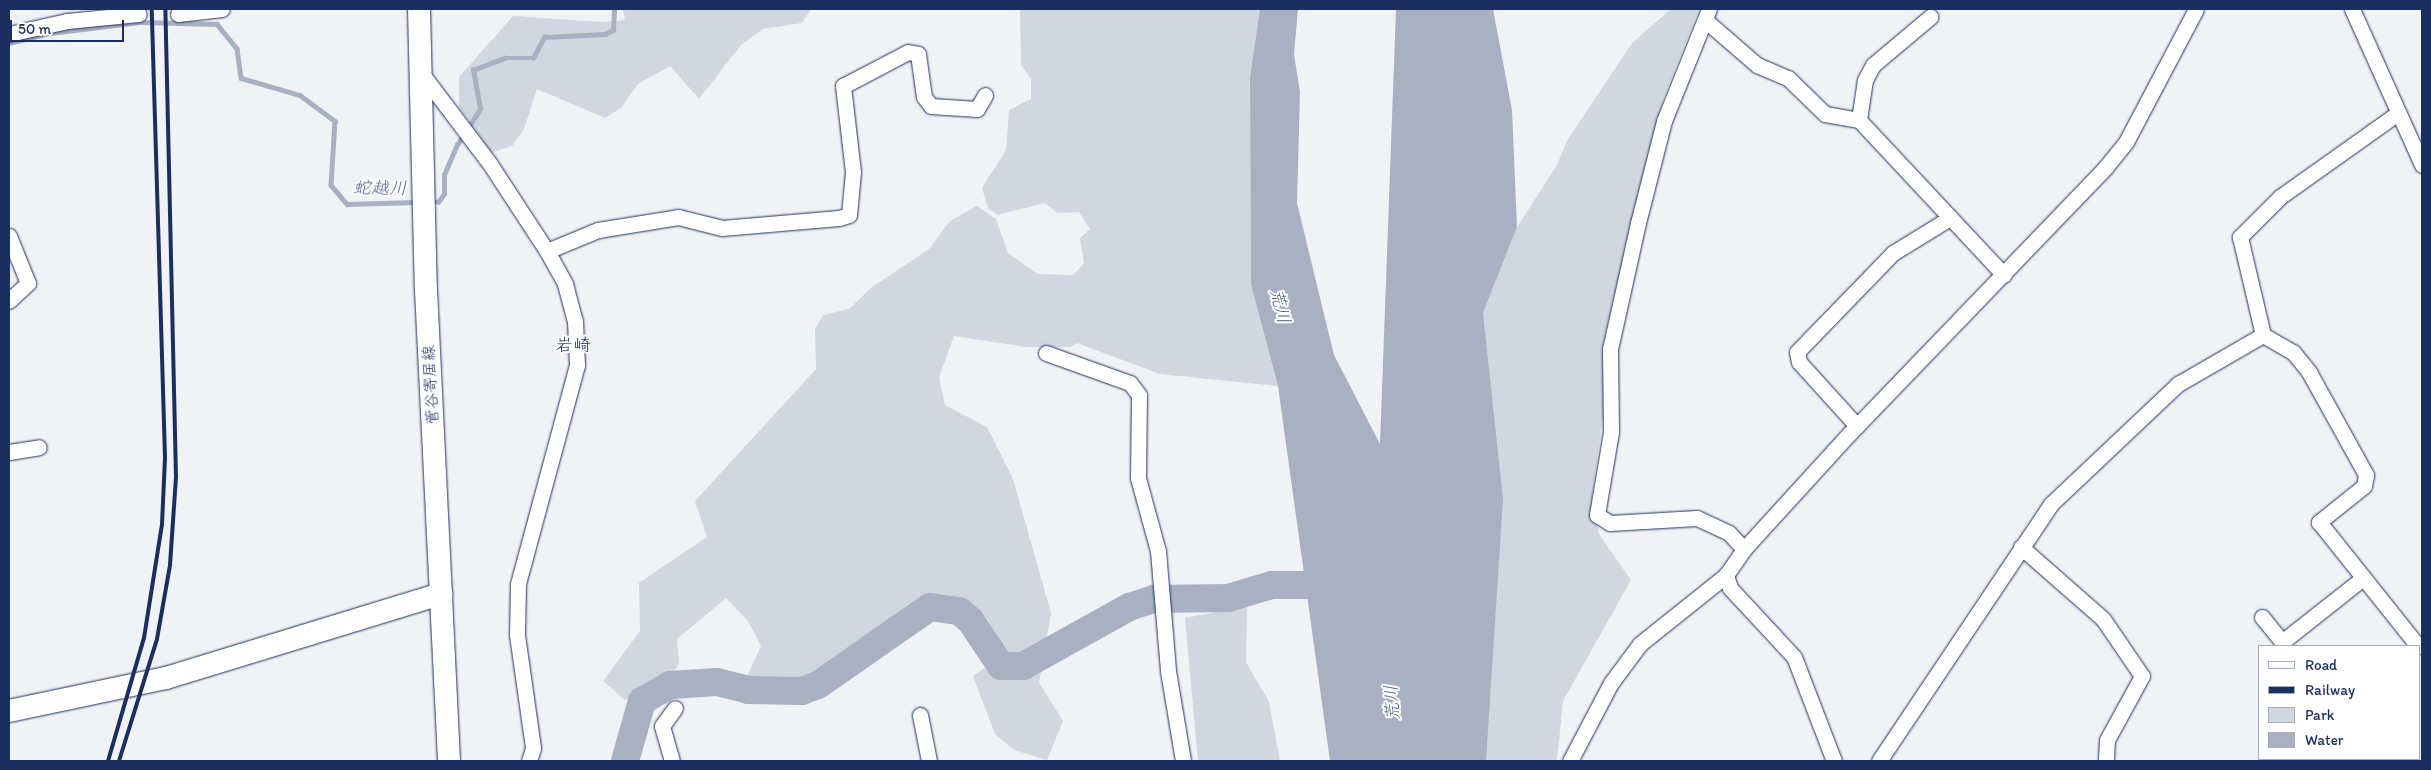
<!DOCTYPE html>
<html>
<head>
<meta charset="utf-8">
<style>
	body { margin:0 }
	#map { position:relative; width:2431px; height:770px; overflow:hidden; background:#f1f2f5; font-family:Itim,"Klee One",sans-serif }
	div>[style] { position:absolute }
	.green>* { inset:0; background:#d2d6df }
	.water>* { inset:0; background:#a8b0c2 }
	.stream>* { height:4.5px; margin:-2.25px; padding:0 2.25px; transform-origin:2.25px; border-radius:2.25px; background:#a8b0c2 }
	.river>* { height:28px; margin:-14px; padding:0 14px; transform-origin:14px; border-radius:14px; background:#a8b0c2 }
	.roads { filter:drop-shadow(0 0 1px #1b2f5e) drop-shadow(0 0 1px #1b2f5e) }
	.street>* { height:15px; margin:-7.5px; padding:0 7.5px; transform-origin:7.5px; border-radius:7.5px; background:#fff }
	.secondary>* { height:22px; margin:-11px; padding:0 11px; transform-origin:11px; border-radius:11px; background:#fff }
	.rail>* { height:4px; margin:-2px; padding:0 2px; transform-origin:2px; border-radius:2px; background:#1b2f5e }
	span { translate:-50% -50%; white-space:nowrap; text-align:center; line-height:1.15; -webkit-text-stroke:4px #fff; paint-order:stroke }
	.street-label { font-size:16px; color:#1b2f5e }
	.water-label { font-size:18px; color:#4c5c81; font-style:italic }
	.neighbourhood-label { font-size:18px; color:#1b2f5e }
	.frame { position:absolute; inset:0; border:10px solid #1b2f5e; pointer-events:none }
	.legend { position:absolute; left:2258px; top:645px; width:162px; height:115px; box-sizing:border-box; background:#fff; border:1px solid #a4acbf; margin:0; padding:6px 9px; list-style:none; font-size:15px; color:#1b2f5e }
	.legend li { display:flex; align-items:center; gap:10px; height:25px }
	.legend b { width:25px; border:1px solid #a4acbf }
	.scale { position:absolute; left:10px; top:20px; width:114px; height:22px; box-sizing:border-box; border:2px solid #1b2f5e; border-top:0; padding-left:6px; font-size:15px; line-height:18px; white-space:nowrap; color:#1b2f5e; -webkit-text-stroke:4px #fff; paint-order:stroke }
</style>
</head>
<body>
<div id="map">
	<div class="green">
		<i style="clip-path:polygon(623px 9px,811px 9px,802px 23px,763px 29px,741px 45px,699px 99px,670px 66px,638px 84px,621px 108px,605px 118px,537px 89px,524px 129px,512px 146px,491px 153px,459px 107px,459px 77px,513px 16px,601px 22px,625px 20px)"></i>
		<i style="clip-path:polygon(1020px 9px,1260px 9px,1250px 77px,1251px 285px,1278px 386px,1160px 374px,1077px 343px,1070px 347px,1026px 347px,954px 336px,939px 377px,945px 405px,987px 427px,1013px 479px,1051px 613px,1039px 683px,1063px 721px,1047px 760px,1014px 750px,995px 734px,973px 676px,992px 663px,985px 633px,956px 603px,905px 608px,817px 681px,781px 688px,744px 683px,761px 646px,748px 621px,726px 598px,677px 639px,679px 664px,674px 671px,625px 700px,603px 681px,640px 631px,639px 583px,707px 537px,695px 501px,816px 369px,815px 329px,823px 315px,849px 309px,872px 287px,929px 249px,950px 221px,977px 206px,996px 219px,1008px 253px,1037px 274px,1073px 275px,1084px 263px,1080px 238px,1090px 229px,1079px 212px,1057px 213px,1045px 203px,997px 215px,988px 208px,982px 188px,1006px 150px,1009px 110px,1031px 99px,1031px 79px,1021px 65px)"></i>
		<i style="clip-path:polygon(1671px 9px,1699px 9px,1663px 99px,1603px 345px,1604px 409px,1592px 496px,1599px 534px,1631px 580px,1563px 701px,1557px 761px,1486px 761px,1483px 313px,1517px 227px,1556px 167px,1568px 139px,1632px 43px)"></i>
		<i style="clip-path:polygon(1247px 606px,1246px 662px,1269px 702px,1280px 761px,1198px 761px,1185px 618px)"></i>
	</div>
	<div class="water">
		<i style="clip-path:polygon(1260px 9px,1298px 9px,1294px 54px,1300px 92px,1297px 203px,1334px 355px,1380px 444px,1396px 9px,1493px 9px,1512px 110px,1517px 227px,1483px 313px,1503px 499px,1486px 761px,1330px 761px,1278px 386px,1251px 285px,1250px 77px)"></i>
	</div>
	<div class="stream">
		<i style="left:9px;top:43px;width:42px;rotate:-13.7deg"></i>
		<i style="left:50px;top:33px;width:92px;rotate:-6.9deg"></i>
		<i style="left:141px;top:22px;width:76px;rotate:1.5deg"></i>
		<i style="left:217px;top:24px;width:32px;rotate:51deg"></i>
		<i style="left:237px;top:49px;width:29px;rotate:82deg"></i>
		<i style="left:241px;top:78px;width:61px;rotate:16.1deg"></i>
		<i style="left:300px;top:95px;width:44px;rotate:36.6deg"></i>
		<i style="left:335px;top:121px;width:64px;rotate:93.6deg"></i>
		<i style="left:331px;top:185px;width:25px;rotate:50deg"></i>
		<i style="left:347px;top:204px;width:69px;rotate:-1.7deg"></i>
		<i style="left:429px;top:202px;width:9px"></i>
		<i style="left:438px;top:202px;width:10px;rotate:-53deg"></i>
		<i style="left:444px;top:194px;width:19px;rotate:-90deg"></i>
		<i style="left:444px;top:175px;width:33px;rotate:-67deg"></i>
		<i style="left:457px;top:145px;width:43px;rotate:-57.4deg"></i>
		<i style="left:480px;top:109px;width:40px;rotate:-100deg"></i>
		<i style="left:473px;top:70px;width:34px;rotate:-21deg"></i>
		<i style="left:505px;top:58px;width:28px"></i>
		<i style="left:533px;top:58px;width:24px;rotate:-62deg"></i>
		<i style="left:544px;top:37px;width:61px;rotate:-2.8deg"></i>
		<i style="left:605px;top:34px;width:9px;rotate:-27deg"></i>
		<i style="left:613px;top:30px;width:21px;rotate:-87deg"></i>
	</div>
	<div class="river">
		<i style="left:625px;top:761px;width:62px;rotate:-74.2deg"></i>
		<i style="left:642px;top:701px;width:32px;rotate:-30deg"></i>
		<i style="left:670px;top:685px;width:47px;rotate:-3.7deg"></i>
		<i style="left:717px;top:682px;width:32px;rotate:14deg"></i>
		<i style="left:748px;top:690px;width:54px;rotate:1.1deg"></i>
		<i style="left:802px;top:691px;width:17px;rotate:-21deg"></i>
		<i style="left:818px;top:685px;width:136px;rotate:-34.9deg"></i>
		<i style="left:930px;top:607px;width:29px;rotate:8deg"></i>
		<i style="left:959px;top:611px;width:14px;rotate:39deg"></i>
		<i style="left:970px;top:620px;width:55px;rotate:56deg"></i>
		<i style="left:1001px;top:666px;width:22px"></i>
		<i style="left:1023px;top:666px;width:121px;rotate:-29.1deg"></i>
		<i style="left:1129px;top:607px;width:26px;rotate:-18deg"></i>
		<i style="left:1154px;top:599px;width:74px;rotate:-0.8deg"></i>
		<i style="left:1228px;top:598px;width:46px;rotate:-16.5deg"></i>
		<i style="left:1272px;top:585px;width:72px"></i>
	</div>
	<div class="roads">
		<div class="street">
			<i style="left:1709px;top:9px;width:121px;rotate:111.9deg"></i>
			<i style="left:1664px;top:121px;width:105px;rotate:104.3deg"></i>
			<i style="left:1638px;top:223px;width:129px;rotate:102.5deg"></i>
			<i style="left:1610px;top:349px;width:83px;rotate:89.3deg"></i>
			<i style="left:1611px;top:432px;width:84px;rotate:99.6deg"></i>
			<i style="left:1597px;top:515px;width:15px;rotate:32deg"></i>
			<i style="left:1610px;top:523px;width:87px;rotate:-3.3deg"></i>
			<i style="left:1697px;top:518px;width:35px;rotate:25deg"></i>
			<i style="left:1729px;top:533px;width:22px;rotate:47deg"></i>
			<i style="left:2352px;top:9px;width:171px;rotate:65.8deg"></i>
			<i style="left:178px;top:14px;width:44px;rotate:-6.5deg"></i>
			<i style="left:1705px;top:20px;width:69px;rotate:40.9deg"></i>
			<i style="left:1757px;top:65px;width:34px;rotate:23deg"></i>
			<i style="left:1788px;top:78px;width:52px;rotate:44.2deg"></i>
			<i style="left:1825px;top:114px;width:35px;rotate:10deg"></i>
			<i style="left:1859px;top:120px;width:212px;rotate:46.9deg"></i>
			<i style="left:9px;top:34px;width:59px;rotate:-12.6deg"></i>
			<i style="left:67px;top:21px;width:72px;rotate:-5.6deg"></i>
			<i style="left:422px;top:74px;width:113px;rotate:52.9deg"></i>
			<i style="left:490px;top:164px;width:104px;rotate:56.8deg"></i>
			<i style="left:547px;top:251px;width:38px;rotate:61deg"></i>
			<i style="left:565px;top:284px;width:38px;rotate:75deg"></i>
			<i style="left:575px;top:321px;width:44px;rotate:87.4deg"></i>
			<i style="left:577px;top:365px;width:227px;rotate:105.1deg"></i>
			<i style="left:518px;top:584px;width:51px;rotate:91.1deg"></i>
			<i style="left:517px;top:635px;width:114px;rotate:81.9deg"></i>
			<i style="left:533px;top:748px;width:14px;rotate:107deg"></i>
			<i style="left:2398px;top:113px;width:145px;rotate:144.6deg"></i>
			<i style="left:2280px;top:197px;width:57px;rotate:135deg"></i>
			<i style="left:2240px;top:237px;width:101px;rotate:76.8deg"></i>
			<i style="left:2263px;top:335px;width:34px;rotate:30deg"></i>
			<i style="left:2293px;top:352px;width:26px;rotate:51deg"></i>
			<i style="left:2309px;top:372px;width:118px;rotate:61deg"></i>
			<i style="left:2366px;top:475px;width:11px;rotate:100deg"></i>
			<i style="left:2364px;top:486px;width:58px;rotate:141.3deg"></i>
			<i style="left:2319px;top:522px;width:159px;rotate:51.4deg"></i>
			<i style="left:1859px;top:120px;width:40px;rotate:-81.5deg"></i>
			<i style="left:1865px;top:80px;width:17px;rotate:-62deg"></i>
			<i style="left:1873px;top:65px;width:75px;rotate:-40.1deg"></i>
			<i style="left:9px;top:236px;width:51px;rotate:68deg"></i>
			<i style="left:28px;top:283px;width:26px;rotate:137deg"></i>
			<i style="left:547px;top:251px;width:55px;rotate:-22.4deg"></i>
			<i style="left:598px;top:230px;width:81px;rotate:-9.2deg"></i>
			<i style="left:678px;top:217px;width:45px;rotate:14deg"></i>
			<i style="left:722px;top:228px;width:117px;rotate:-4.9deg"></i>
			<i style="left:839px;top:218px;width:10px;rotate:-17deg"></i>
			<i style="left:849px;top:215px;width:43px;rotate:-84.7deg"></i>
			<i style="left:853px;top:172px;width:87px;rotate:-96.6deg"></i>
			<i style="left:843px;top:86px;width:73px;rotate:-27.6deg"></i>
			<i style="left:908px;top:52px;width:10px;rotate:11deg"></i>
			<i style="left:918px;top:54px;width:43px;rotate:82.1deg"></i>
			<i style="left:924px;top:97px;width:11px;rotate:52deg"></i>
			<i style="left:931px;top:106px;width:46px;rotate:3.7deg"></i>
			<i style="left:977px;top:109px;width:16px;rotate:-60deg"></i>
			<i style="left:1046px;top:353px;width:89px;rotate:19.7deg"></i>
			<i style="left:1130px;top:383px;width:15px;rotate:53deg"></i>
			<i style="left:1139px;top:395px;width:83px;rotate:90.7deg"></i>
			<i style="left:1138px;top:478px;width:76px;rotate:74.7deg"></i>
			<i style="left:1158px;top:551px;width:120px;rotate:85.2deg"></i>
			<i style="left:1168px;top:671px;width:91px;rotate:80.5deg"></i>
			<i style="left:1857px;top:426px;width:86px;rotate:-132.2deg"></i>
			<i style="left:1799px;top:362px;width:10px;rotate:-101deg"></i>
			<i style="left:1797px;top:352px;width:138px;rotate:-45.9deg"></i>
			<i style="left:1893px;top:253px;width:67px;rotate:-31.6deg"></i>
			<i style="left:9px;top:452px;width:30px;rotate:-9deg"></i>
			<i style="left:2021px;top:547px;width:109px;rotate:41.3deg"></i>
			<i style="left:2103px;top:619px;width:69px;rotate:55.6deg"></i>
			<i style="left:2142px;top:676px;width:73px;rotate:118.7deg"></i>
			<i style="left:2107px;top:740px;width:21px;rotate:93deg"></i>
			<i style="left:2262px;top:617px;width:32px;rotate:51deg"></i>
			<i style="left:2282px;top:642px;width:103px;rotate:-38.3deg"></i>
			<i style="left:920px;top:715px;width:47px;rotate:78.9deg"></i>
			<i style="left:672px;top:761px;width:36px;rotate:-106deg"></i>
			<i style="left:662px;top:726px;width:22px;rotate:-54deg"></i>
			<i style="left:1570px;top:761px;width:88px;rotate:-62.3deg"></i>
			<i style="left:1611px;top:683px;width:49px;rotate:-53.4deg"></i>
			<i style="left:1640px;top:644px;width:110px;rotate:-38.7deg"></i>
			<i style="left:1834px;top:761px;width:111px;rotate:-111deg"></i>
			<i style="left:1794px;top:657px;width:94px;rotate:-132.8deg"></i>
			<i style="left:1730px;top:588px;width:14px;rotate:-107deg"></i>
			<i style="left:1726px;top:575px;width:32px;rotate:-55deg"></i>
			<i style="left:1744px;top:549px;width:157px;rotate:-47.6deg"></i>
			<i style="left:1850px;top:433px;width:368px;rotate:-46.1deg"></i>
			<i style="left:2105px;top:168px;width:33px;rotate:-51deg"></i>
			<i style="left:2126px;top:142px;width:150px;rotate:-62.2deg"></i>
			<i style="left:1879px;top:761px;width:309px;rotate:-56.2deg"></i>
			<i style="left:2051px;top:504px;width:175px;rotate:-43.4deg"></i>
			<i style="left:2178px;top:384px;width:98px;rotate:-30deg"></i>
		</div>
		<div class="secondary">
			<i style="left:419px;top:9px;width:281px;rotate:88.6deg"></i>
			<i style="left:426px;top:290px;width:472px;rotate:87.2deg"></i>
			<i style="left:9px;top:711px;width:160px;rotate:-11.9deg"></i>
			<i style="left:166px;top:678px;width:288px;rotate:-17deg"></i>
		</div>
	</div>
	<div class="rail">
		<i style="left:108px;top:761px;width:128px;rotate:-73.7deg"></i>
		<i style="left:144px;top:638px;width:115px;rotate:-81deg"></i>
		<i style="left:162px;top:524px;width:67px;rotate:-87.4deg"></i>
		<i style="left:165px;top:457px;width:448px;rotate:-91.7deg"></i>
		<i style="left:119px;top:761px;width:128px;rotate:-72.7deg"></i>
		<i style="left:157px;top:639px;width:75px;rotate:-80deg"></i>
		<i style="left:170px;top:565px;width:88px;rotate:-86.1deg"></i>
		<i style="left:176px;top:477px;width:468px;rotate:-91.3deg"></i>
	</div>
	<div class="street-label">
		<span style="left:431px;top:385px;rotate:-93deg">菅谷寄居線</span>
	</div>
	<div class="water-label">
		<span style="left:380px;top:188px;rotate:1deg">蛇越川</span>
		<span style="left:1280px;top:306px;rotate:76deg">荒川</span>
		<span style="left:1392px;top:703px;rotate:-94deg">荒川</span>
	</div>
	<div class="neighbourhood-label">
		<span style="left:573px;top:345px">岩崎</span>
	</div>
	<div class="frame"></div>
	<ul class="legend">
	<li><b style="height:6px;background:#fff"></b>Road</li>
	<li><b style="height:6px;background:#1b2f5e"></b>Railway</li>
	<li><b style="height:14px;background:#d2d6df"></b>Park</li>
	<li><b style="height:14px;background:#a8b0c2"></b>Water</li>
	</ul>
	<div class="scale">50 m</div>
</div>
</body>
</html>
